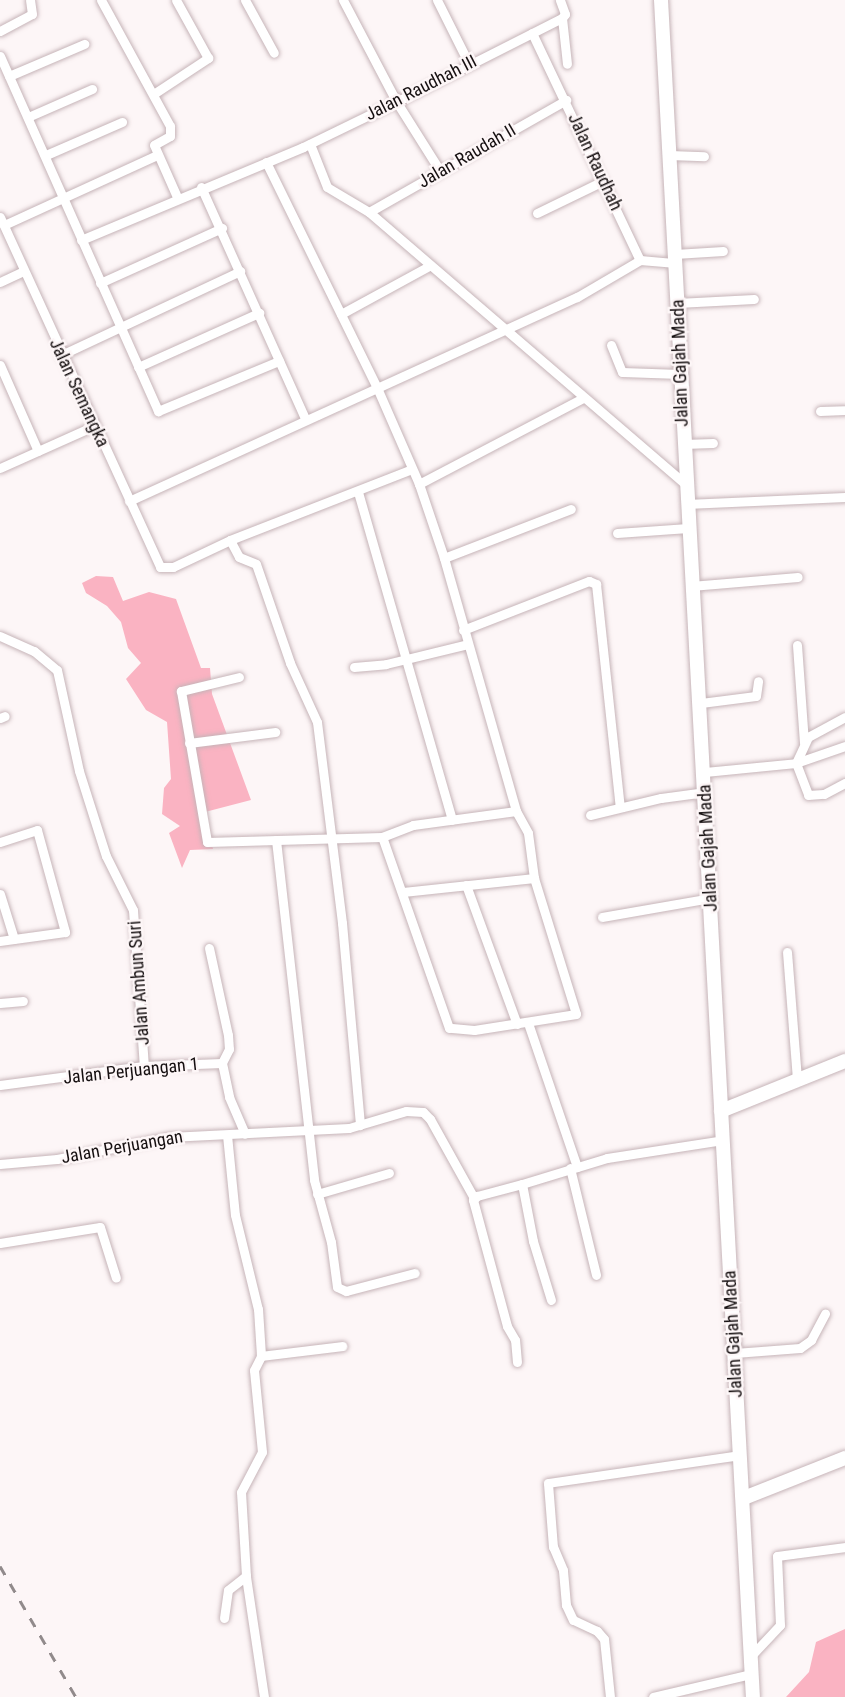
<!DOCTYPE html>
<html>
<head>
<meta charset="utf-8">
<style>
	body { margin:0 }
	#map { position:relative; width:845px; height:1697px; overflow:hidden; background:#fdf6f7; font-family:"Roboto Condensed",sans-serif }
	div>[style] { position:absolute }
	.green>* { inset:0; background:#fab3c2 }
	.roads { filter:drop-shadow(0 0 2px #c6b4b8) drop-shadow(0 0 2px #c6b4b8) }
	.street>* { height:9px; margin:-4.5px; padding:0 4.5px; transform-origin:4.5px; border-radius:4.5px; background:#fff }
	.secondary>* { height:14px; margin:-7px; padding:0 7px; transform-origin:7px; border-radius:7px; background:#fff }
	.rail>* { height:3px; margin-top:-1.5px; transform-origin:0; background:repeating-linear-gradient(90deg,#918a8b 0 10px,transparent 0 20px) }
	span { translate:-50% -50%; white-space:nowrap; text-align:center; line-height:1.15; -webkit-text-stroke:5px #fdf6f7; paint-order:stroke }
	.street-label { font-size:18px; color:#150f10 }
</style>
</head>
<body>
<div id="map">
	<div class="green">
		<i style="clip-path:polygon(96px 576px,113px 577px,123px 601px,149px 592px,176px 599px,201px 668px,210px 668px,212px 694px,251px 800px,205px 812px,213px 849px,190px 850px,182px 868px,169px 833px,180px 826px,162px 814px,164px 788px,171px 779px,167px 722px,146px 710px,126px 679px,141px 663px,128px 648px,121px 622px,107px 606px,86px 593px,82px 583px)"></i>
		<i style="clip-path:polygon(845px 1629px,845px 1697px,786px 1697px,809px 1672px,816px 1642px)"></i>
	</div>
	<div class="roads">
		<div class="street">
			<i style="left:101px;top:0;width:144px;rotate:61.3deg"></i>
			<i style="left:170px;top:126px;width:10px;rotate:90deg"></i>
			<i style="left:170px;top:136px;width:18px;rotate:151deg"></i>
			<i style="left:154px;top:145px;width:57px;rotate:66.1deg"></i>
			<i style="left:245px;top:0;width:60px;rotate:61.3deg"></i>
			<i style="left:343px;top:0;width:114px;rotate:62.3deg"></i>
			<i style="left:396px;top:101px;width:83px;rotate:57.8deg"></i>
			<i style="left:437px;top:0;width:72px;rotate:63.4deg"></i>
			<i style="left:562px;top:18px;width:46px;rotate:83.8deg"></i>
			<i style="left:0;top:31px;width:36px;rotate:-28deg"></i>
			<i style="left:32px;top:14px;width:14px;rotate:-98deg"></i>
			<i style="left:532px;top:33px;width:251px;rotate:64.6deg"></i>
			<i style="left:640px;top:260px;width:36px;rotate:5deg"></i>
			<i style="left:0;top:56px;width:389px;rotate:66deg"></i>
			<i style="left:158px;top:411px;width:131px;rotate:-22.5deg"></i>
			<i style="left:9px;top:76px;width:82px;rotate:-23.1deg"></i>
			<i style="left:155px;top:93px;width:64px;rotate:-33.4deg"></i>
			<i style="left:208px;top:58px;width:66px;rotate:-118.9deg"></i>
			<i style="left:28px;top:117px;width:70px;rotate:-23.6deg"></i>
			<i style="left:310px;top:144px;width:46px;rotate:68.4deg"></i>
			<i style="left:327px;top:187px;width:49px;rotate:30.8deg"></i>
			<i style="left:369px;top:212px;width:416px;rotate:40.7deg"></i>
			<i style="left:46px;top:155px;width:83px;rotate:-23.5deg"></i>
			<i style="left:669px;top:155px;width:35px;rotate:2deg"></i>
			<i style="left:266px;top:162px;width:254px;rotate:63.8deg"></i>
			<i style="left:378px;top:390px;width:103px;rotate:66.4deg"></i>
			<i style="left:419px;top:484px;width:78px;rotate:71.3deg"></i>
			<i style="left:444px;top:558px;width:263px;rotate:74.1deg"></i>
			<i style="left:201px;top:187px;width:253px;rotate:65.8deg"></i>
			<i style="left:369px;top:212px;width:227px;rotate:-29.6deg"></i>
			<i style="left:537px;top:213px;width:73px;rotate:-25.9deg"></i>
			<i style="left:0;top:217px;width:385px;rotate:65.4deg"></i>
			<i style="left:160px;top:567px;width:13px"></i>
			<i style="left:173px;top:567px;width:63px;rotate:-25.3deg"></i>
			<i style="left:230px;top:540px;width:195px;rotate:-21.3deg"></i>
			<i style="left:4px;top:225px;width:168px;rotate:-24.6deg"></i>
			<i style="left:81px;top:240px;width:241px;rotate:-22.7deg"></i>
			<i style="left:303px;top:147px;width:112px;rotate:-25.9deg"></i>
			<i style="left:404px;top:98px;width:177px;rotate:-26.9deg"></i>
			<i style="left:562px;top:18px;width:5px;rotate:-53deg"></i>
			<i style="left:565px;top:14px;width:15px;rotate:-110deg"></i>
			<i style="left:675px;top:254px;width:48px;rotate:-3.6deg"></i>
			<i style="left:0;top:282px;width:26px;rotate:-25deg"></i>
			<i style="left:100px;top:283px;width:134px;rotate:-24.3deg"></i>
			<i style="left:677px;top:303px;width:77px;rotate:-3deg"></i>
			<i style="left:341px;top:314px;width:100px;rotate:-28.6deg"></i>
			<i style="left:611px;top:345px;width:29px;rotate:68deg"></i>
			<i style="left:622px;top:372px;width:58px;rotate:2deg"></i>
			<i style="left:61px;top:355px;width:198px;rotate:-25.1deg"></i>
			<i style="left:0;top:365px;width:94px;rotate:66.2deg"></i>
			<i style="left:138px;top:367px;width:133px;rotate:-24.1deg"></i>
			<i style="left:820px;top:411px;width:25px;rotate:-2deg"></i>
			<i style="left:683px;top:444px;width:30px;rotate:-2deg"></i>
			<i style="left:0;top:468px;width:103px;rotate:-24.1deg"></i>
			<i style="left:419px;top:484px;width:185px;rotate:-27.7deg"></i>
			<i style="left:358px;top:492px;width:341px;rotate:74deg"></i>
			<i style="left:129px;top:501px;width:492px;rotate:-24.5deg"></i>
			<i style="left:577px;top:297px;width:73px;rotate:-30.4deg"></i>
			<i style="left:686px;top:504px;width:159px;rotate:-2.5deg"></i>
			<i style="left:617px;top:533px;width:71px;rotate:-4deg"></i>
			<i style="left:230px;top:540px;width:19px;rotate:62deg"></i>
			<i style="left:239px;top:557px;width:18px;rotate:22deg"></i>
			<i style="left:256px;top:564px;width:105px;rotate:71deg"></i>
			<i style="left:290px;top:663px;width:65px;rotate:65.4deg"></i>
			<i style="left:317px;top:722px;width:203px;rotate:82.9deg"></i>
			<i style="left:342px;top:923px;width:203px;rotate:84.9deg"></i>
			<i style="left:444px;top:558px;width:136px;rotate:-21.1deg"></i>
			<i style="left:691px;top:586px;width:107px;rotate:-4.8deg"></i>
			<i style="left:463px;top:630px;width:135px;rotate:-21.3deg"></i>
			<i style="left:589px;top:581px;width:8px;rotate:23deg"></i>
			<i style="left:596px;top:584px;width:224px;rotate:83.9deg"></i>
			<i style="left:0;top:636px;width:37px;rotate:24deg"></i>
			<i style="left:34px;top:651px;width:30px;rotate:40deg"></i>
			<i style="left:57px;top:670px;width:103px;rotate:77.7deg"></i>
			<i style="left:79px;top:771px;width:89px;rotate:72.4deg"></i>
			<i style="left:106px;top:856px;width:60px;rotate:63.4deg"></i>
			<i style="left:133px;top:910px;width:156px;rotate:86deg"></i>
			<i style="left:797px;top:645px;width:98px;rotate:85.9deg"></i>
			<i style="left:354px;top:667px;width:32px;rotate:-5deg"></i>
			<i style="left:386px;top:664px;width:84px;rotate:-13.7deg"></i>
			<i style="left:239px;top:677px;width:60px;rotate:166.4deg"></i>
			<i style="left:181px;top:691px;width:153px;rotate:80.2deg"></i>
			<i style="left:207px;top:842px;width:175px;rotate:-1.6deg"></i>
			<i style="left:382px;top:837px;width:33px;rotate:-21deg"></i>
			<i style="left:413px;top:825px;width:104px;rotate:-7.7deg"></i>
			<i style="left:516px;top:811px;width:25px;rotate:61deg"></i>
			<i style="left:528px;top:833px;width:45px;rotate:82.4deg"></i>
			<i style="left:534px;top:878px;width:142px;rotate:72.8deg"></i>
			<i style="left:576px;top:1014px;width:103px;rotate:171.1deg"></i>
			<i style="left:474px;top:1030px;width:25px;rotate:-175deg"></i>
			<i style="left:449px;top:1028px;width:202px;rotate:-109.3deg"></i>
			<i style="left:701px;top:703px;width:55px;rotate:-7.3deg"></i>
			<i style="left:756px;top:696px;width:15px;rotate:-82deg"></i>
			<i style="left:0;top:718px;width:5px;rotate:-22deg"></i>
			<i style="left:189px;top:743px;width:87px;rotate:-7.3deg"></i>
			<i style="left:845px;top:746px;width:52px;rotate:160.9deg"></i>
			<i style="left:796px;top:763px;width:34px;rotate:69deg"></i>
			<i style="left:808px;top:795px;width:16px;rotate:-4deg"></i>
			<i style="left:824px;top:794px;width:24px;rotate:-28deg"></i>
			<i style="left:705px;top:772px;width:91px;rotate:-5.6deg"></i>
			<i style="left:796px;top:763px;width:29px;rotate:-65deg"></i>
			<i style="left:808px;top:737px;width:42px;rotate:-28.4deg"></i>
			<i style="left:590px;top:815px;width:73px;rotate:-13.5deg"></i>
			<i style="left:661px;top:798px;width:45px;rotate:-7.6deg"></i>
			<i style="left:276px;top:840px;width:342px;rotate:83.6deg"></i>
			<i style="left:314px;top:1180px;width:64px;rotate:74.7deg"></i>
			<i style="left:331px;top:1242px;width:45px;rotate:82.4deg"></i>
			<i style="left:337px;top:1287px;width:10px;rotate:24deg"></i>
			<i style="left:346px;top:1291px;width:71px;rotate:-14.6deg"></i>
			<i style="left:0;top:842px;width:39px;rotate:-18deg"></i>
			<i style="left:37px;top:830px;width:106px;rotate:74.6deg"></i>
			<i style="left:65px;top:932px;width:66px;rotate:172.1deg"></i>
			<i style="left:466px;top:885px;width:148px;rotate:69.9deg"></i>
			<i style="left:403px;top:892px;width:132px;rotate:-6.1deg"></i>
			<i style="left:0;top:894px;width:47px;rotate:72.7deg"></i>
			<i style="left:602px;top:917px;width:111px;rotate:-9.9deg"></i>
			<i style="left:209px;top:948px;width:89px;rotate:77.7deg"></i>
			<i style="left:228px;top:1035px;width:14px;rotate:86deg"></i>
			<i style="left:229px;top:1049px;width:16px;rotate:117deg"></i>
			<i style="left:787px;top:952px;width:128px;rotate:85.5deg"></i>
			<i style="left:0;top:1003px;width:23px;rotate:-5deg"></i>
			<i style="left:528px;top:1023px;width:152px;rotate:71.2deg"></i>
			<i style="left:0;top:1085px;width:145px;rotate:-7.5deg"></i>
			<i style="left:144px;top:1066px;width:78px;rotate:-2.2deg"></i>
			<i style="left:222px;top:1063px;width:35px;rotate:78deg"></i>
			<i style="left:229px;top:1097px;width:40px;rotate:66.6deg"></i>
			<i style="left:227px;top:1135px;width:80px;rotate:84.3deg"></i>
			<i style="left:235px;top:1215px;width:97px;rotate:76.3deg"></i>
			<i style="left:258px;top:1309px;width:47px;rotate:86.3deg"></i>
			<i style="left:0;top:1164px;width:57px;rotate:-5deg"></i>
			<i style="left:57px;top:1159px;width:114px;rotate:-11.1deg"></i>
			<i style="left:169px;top:1137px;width:180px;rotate:-2.9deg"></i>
			<i style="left:349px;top:1128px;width:59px;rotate:-16.6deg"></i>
			<i style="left:406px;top:1111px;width:17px;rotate:3deg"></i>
			<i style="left:423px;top:1112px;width:10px;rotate:45deg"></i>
			<i style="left:430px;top:1119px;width:90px;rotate:60.9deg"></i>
			<i style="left:570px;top:1168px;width:110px;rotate:76.3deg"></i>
			<i style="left:317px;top:1194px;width:75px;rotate:-16.3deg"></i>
			<i style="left:0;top:1243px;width:101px;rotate:-9.1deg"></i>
			<i style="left:100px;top:1227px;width:53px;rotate:72.6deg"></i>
			<i style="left:551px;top:1300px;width:62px;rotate:-107deg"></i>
			<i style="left:533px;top:1241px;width:58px;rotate:-100.9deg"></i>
			<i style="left:522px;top:1184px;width:89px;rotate:-17deg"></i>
			<i style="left:607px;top:1158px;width:117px;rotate:-8.8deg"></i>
			<i style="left:735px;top:1353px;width:65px;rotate:-4.4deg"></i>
			<i style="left:800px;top:1348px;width:14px;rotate:-36deg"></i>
			<i style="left:811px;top:1340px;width:30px;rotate:-62deg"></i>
			<i style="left:517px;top:1362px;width:22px;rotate:-95deg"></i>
			<i style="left:515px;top:1340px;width:16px;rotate:-120deg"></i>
			<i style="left:507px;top:1326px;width:131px;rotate:-105.1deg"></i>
			<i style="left:473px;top:1200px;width:6px;rotate:-45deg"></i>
			<i style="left:477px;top:1196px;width:47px;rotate:-14.9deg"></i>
			<i style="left:224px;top:1618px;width:28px;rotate:-82deg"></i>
			<i style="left:228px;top:1590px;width:23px;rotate:-38deg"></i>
			<i style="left:750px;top:1657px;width:44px;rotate:-46.8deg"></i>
			<i style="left:780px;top:1625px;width:69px;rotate:-92.5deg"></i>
			<i style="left:777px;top:1556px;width:69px;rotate:-7.5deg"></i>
			<i style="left:264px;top:1697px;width:122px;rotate:-98.5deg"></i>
			<i style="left:246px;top:1576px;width:84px;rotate:-93.4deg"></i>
			<i style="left:241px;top:1492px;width:45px;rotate:-62.3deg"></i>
			<i style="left:262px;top:1452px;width:82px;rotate:-95.6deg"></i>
			<i style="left:254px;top:1370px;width:16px;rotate:-63deg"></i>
			<i style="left:261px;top:1356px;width:82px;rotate:-7deg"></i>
			<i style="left:610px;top:1697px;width:58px;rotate:-95.9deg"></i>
			<i style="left:604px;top:1639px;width:11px;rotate:-131deg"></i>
			<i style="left:597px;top:1631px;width:26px;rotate:-155deg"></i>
			<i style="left:573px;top:1620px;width:17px;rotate:-115deg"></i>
			<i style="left:566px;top:1605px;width:35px;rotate:-95deg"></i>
			<i style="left:563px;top:1570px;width:25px;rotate:-113deg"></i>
			<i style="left:553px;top:1547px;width:64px;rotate:-94.5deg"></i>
			<i style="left:548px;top:1483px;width:195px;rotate:-8.3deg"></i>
			<i style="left:653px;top:1697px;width:101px;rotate:-13.2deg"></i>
		</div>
		<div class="secondary">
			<i style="left:661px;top:0;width:1699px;rotate:86.9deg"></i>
			<i style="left:721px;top:1111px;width:134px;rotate:-22deg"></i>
			<i style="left:744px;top:1498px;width:109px;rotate:-21.6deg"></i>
		</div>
	</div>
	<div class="rail">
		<i style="left:0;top:1566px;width:151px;rotate:59.9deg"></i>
	</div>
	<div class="street-label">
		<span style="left:421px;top:88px;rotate:-27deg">Jalan Raudhah III</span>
		<span style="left:467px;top:156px;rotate:-30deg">Jalan Raudah II</span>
		<span style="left:595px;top:162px;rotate:65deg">Jalan Raudhah</span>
		<span style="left:680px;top:363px;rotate:-92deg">Jalan Gajah Mada</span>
		<span style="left:79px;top:393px;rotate:65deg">Jalan Semangka</span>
		<span style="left:708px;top:848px;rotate:-93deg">Jalan Gajah Mada</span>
		<span style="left:139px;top:983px;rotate:-94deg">Jalan Ambun Suri</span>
		<span style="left:131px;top:1071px;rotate:-6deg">Jalan Perjuangan 1</span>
		<span style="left:122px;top:1147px;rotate:-10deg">Jalan Perjuangan</span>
		<span style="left:733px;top:1334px;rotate:-93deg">Jalan Gajah Mada</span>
	</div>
</div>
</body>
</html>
